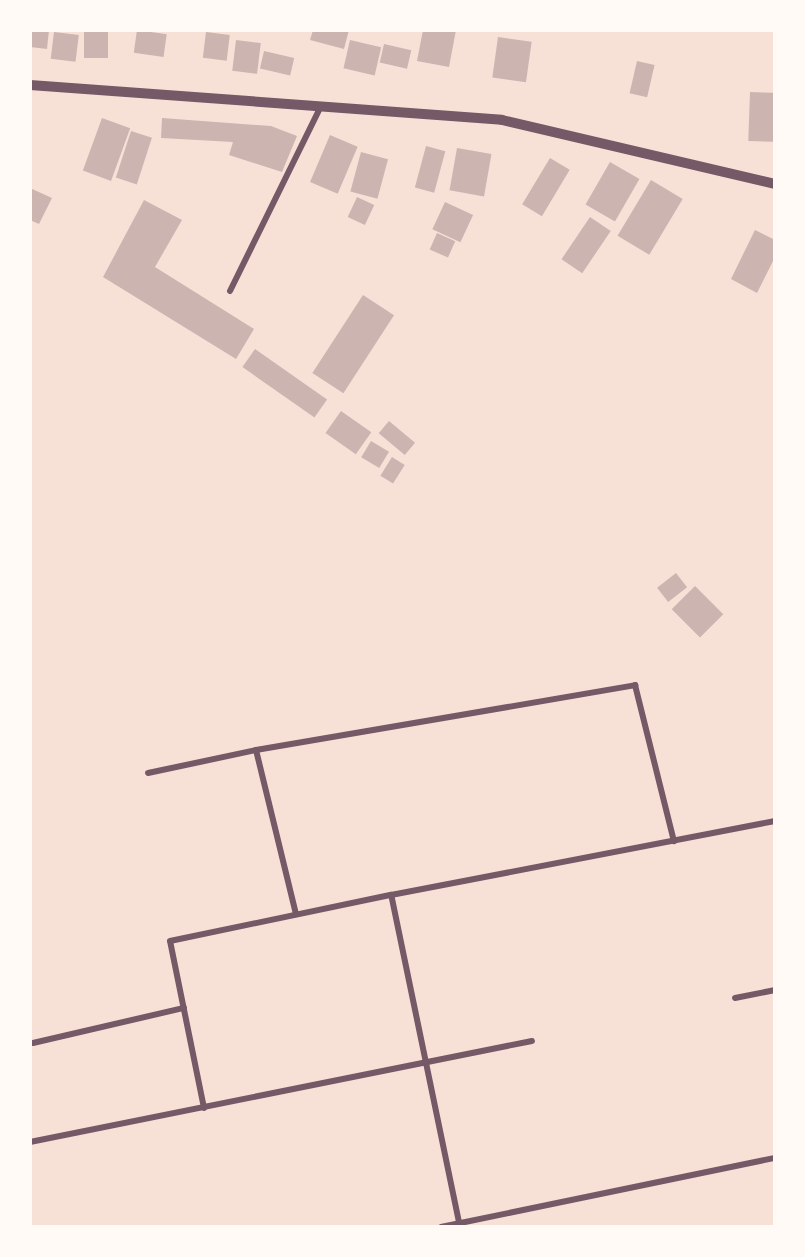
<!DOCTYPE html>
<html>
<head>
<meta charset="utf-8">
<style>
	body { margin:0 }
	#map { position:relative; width:805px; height:1257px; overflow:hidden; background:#f7e1d7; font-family:"PT Sans Narrow",sans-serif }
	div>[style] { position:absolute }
	.building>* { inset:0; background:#ccb4b1; transform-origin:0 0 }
	.service>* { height:6px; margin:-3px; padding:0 3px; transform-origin:3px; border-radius:3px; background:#755966 }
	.minor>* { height:10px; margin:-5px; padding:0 5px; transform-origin:5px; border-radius:5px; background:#755966 }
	span { translate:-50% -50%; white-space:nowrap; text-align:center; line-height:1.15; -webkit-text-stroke:9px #fffaf5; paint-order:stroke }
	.frame { position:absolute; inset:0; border:32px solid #fffaf5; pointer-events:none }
</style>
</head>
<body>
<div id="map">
	<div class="building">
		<i style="clip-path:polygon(30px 30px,49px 30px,47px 49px,30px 47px)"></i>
		<i style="left:84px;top:30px;width:24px;height:28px"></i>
		<i style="left:137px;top:30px;width:30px;height:23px;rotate:8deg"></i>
		<i style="clip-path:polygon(313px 30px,349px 30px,344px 49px,310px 40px)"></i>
		<i style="clip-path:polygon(423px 30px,456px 30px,449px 67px,417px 61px)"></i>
		<i style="left:54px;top:32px;width:25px;height:27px;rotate:7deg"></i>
		<i style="left:206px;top:32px;width:24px;height:26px;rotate:7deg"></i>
		<i style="left:498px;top:37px;width:34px;height:41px;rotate:8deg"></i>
		<i style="left:236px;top:40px;width:25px;height:31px;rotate:7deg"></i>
		<i style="left:350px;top:40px;width:32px;height:29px;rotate:13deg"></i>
		<i style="left:384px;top:44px;width:28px;height:19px;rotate:13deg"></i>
		<i style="left:264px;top:51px;width:31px;height:18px;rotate:13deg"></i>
		<i style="left:637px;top:61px;width:18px;height:33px;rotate:13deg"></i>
		<i style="left:750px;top:92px;width:25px;height:49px;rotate:2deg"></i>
		<i style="left:102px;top:118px;width:30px;height:56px;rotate:20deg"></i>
		<i style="clip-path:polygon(162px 118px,271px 126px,297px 136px,282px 172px,229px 155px,233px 142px,161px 138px)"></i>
		<i style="left:131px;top:131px;width:22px;height:49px;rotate:18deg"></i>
		<i style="left:330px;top:135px;width:30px;height:51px;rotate:23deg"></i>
		<i style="left:426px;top:146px;width:20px;height:43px;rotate:15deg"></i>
		<i style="left:457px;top:148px;width:35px;height:43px;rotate:10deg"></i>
		<i style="left:361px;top:152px;width:28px;height:41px;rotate:15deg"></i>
		<i style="left:550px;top:158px;width:23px;height:54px;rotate:31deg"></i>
		<i style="left:610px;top:162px;width:34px;height:49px;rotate:30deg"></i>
		<i style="left:651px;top:180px;width:37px;height:65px;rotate:31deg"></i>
		<i style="clip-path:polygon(30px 188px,52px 198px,39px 224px,30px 220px)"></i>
		<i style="left:357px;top:197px;width:19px;height:22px;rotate:25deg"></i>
		<i style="clip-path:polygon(144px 200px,182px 220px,155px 267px,254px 329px,236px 359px,103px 277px)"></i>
		<i style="left:445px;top:202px;width:31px;height:30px;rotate:25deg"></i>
		<i style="left:590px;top:217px;width:25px;height:51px;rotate:34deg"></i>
		<i style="clip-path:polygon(755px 230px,775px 240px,775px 257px,757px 293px,731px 279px)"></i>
		<i style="left:437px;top:233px;width:20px;height:18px;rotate:24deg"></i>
		<i style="left:363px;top:295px;width:37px;height:93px;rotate:33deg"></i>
		<i style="left:255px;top:349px;width:88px;height:22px;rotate:35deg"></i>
		<i style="left:341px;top:411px;width:37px;height:27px;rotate:35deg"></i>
		<i style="left:389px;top:421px;width:34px;height:16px;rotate:40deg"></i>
		<i style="left:371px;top:441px;width:21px;height:19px;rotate:31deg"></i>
		<i style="left:392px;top:457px;width:15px;height:22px;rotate:32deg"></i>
		<i style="left:676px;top:573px;width:18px;height:24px;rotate:52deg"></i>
		<i style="left:695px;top:586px;width:40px;height:33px;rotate:45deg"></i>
	</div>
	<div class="service">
		<i style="left:230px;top:291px;width:206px;rotate:-63.8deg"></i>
		<i style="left:256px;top:750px;width:385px;rotate:-9.7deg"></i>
		<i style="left:635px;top:685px;width:161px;rotate:76deg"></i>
		<i style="left:148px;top:773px;width:110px;rotate:-12deg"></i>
		<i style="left:256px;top:750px;width:169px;rotate:76.3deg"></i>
		<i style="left:735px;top:998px;width:41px;rotate:-11.3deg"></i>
		<i style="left:33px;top:1043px;width:155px;rotate:-13.1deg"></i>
		<i style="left:204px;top:1108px;width:170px;rotate:-101.5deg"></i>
		<i style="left:170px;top:941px;width:226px;rotate:-11.8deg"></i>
		<i style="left:30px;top:1142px;width:512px;rotate:-11.38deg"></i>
		<i style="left:441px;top:1227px;width:341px;rotate:-11.7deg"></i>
		<i style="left:460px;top:1227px;width:339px;rotate:-101.7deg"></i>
		<i style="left:391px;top:895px;width:391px;rotate:-10.9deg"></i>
	</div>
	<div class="minor">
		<i style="left:30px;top:85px;width:473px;rotate:4.2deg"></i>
		<i style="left:502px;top:120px;width:280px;rotate:13.2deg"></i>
	</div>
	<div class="frame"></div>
</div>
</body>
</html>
